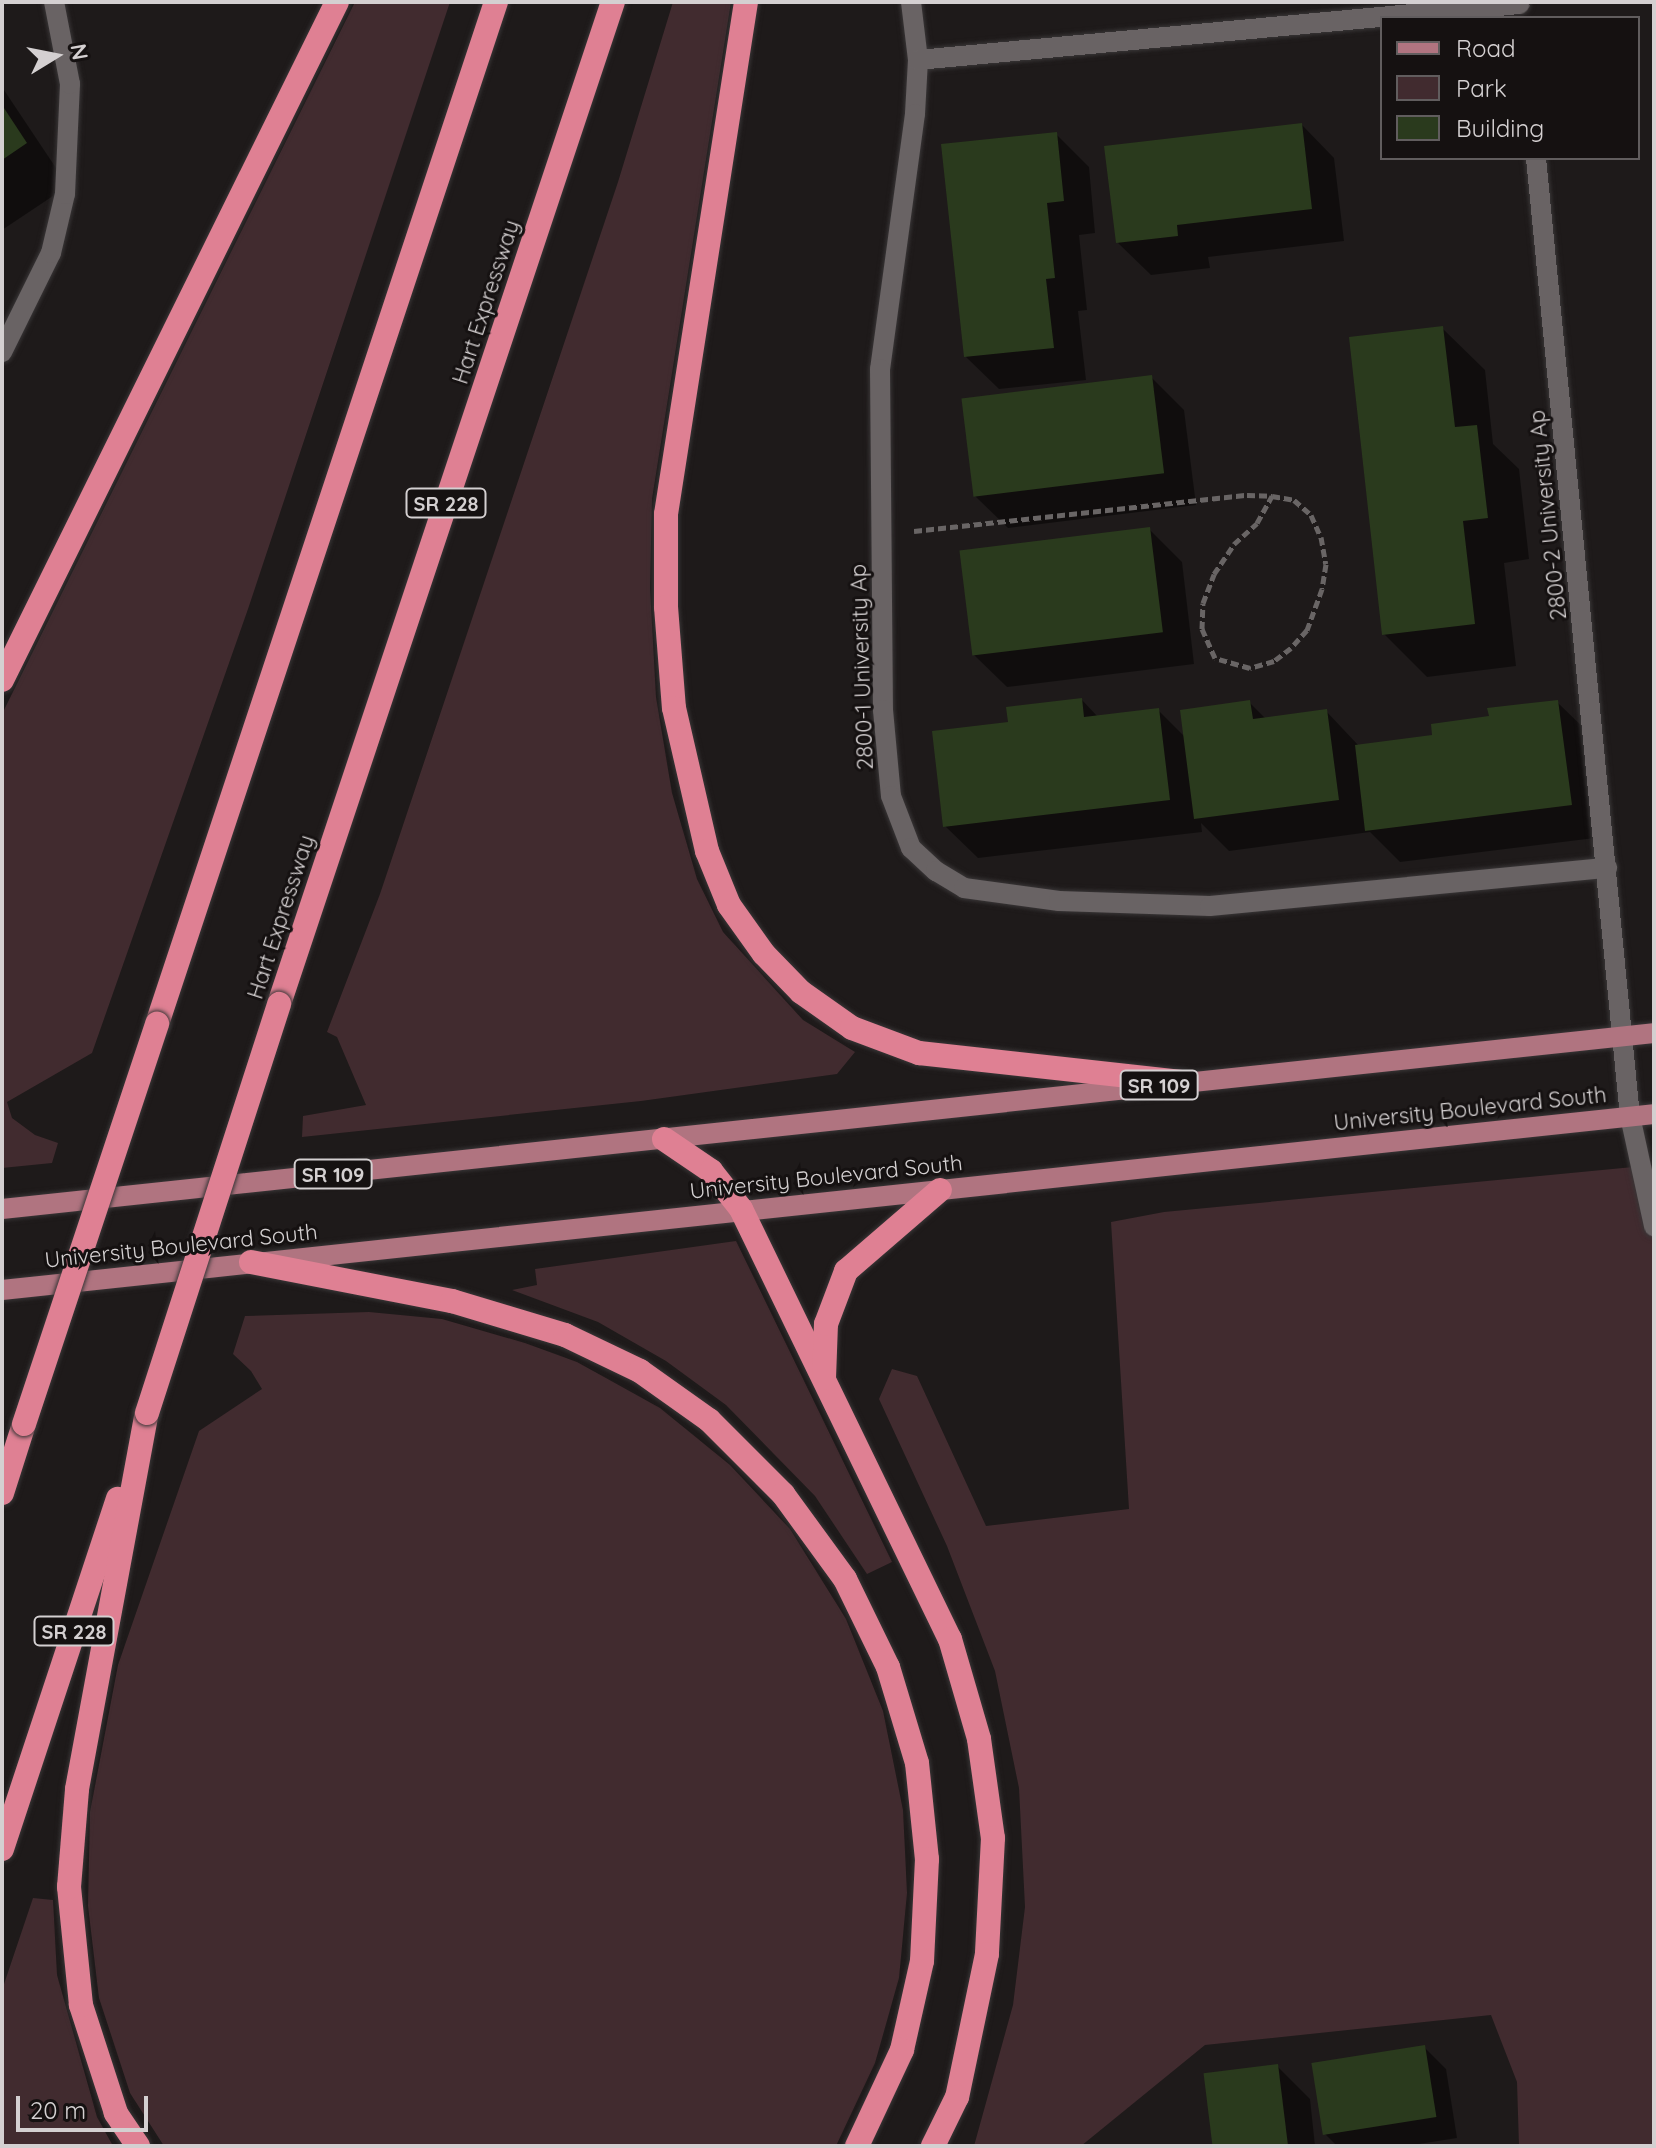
<!DOCTYPE html>
<html>
<head>
<meta charset="utf-8">
<style>
	body { margin:0 }
	#map { position:relative; width:1656px; height:2148px; overflow:hidden; background:#1e1a1a; font-family:Quicksand,sans-serif }
	div>[style] { position:absolute }
	.green>* { inset:0; background:#412b2f }
	.shadow>* { inset:0; background:#0007 }
	.building>* { inset:0; background:#2a3a1d; transform-origin:0 0 }
	.path>* { height:5px; margin-top:-2.5px; transform-origin:0; background:repeating-linear-gradient(90deg,#696565 0 8px,transparent 0 12px) }
	.roads { filter:drop-shadow(0 0 2px #393637) drop-shadow(0 0 2px #393637) }
	.service>* { height:20px; margin:-10px; padding:0 10px; transform-origin:10px; border-radius:10px; background:#696364 }
	.minor>* { height:20px; margin:-10px; padding:0 10px; transform-origin:10px; border-radius:10px; background:#696364 }
	.primary>* { height:20px; margin:-10px; padding:0 10px; transform-origin:10px; border-radius:10px; background:#b07480 }
	.motorway>* { height:24px; margin:-12px; padding:0 12px; transform-origin:12px; border-radius:12px; background:#df8093 }
	.bridges { filter:drop-shadow(0 0 2px #393637) drop-shadow(0 0 2px #393637) }
	.motorway-bridge>* { height:24px; margin:-12px; padding:0 12px; transform-origin:12px; border-radius:12px; background:#df8093 }
	span { translate:-50% -50%; white-space:nowrap; text-align:center; line-height:1.15; -webkit-text-stroke:6px #151111; paint-order:stroke }
	.shield-label span { padding:2px 6px; background:#151111; border:2px solid; border-radius:6px; -webkit-text-stroke-width:0 }
	.shield-label { font-size:20px; color:#d4d0d1; font-weight:700 }
	.street-label { font-size:22px; color:#d4d0d1 }
	.frame { position:absolute; inset:0; border:4px solid #d4d0d1; pointer-events:none }
	.legend { position:absolute; left:1380px; top:16px; width:260px; height:144px; box-sizing:border-box; background:#151111; border:2px solid #615d5e; margin:0; padding:10px 14px; list-style:none; font-size:24px; color:#d4d0d1 }
	.legend li { display:flex; align-items:center; gap:16px; height:40px }
	.legend b { width:40px; border:2px solid #615d5e }
	.north { position:absolute; left:16px; top:16px; width:80px; height:80px; -webkit-text-stroke:6px #151111; paint-order:stroke; rotate:80deg; font-size:22px; font-weight:700; line-height:32px; text-align:center; color:#d4d0d1 }
	.north::after { content:''; display:block; margin:auto; width:28px; height:36px; background:#d4d0d1; clip-path:polygon(50% 0,100% 100%,50% 72%,0 100%) }
	.scale { position:absolute; left:16px; top:2096px; width:132px; height:36px; box-sizing:border-box; border:4px solid #d4d0d1; border-top:0; padding-left:10px; font-size:24px; line-height:28px; white-space:nowrap; color:#d4d0d1; -webkit-text-stroke:6px #151111; paint-order:stroke }
</style>
</head>
<body>
<div id="map">
	<div class="green">
		<i style="clip-path:polygon(355px 2px,450px 2px,248px 609px,92px 1053px,7px 1102px,12px 1118px,35px 1135px,58px 1143px,52px 1163px,2px 1168px,2px 714px)"></i>
		<i style="clip-path:polygon(673px 2px,731px 2px,652px 499px,650px 588px,656px 697px,672px 793px,697px 879px,723px 932px,803px 1020px,855px 1052px,837px 1074px,641px 1101px,302px 1137px,303px 1116px,366px 1105px,337px 1037px,327px 1032px,380px 894px,618px 182px)"></i>
		<i style="clip-path:polygon(1654px 1165px,1654px 2146px,1519px 2146px,1517px 2082px,1491px 2015px,1205px 2045px,1081px 2146px,974px 2146px,1013px 2005px,1025px 1907px,1019px 1788px,995px 1671px,947px 1546px,879px 1399px,892px 1369px,917px 1376px,986px 1526px,1129px 1509px,1111px 1222px,1164px 1212px)"></i>
		<i style="clip-path:polygon(736px 1241px,892px 1562px,867px 1574px,815px 1496px,726px 1405px,666px 1361px,598px 1322px,512px 1290px,537px 1285px,535px 1269px)"></i>
		<i style="clip-path:polygon(369px 1312px,442px 1319px,525px 1343px,577px 1362px,660px 1408px,730px 1465px,790px 1529px,846px 1619px,883px 1711px,903px 1810px,907px 1893px,899px 1978px,875px 2063px,836px 2146px,164px 2146px,130px 2093px,99px 1998px,88px 1906px,90px 1812px,118px 1665px,199px 1431px,262px 1389px,251px 1371px,233px 1354px,245px 1316px)"></i>
		<i style="clip-path:polygon(33px 1898px,53px 1900px,57px 1975px,97px 2117px,113px 2146px,2px 2146px,2px 1990px)"></i>
	</div>
	<div class="shadow">
		<i style="clip-path:polygon(2px 87px,68px 186px,2px 230px)"></i>
		<i style="clip-path:polygon(1302px 125px,1334px 158px,1344px 241px,1208px 257px,1210px 268px,1151px 275px,1118px 243px)"></i>
		<i style="clip-path:polygon(1056px 134px,1089px 167px,1095px 233px,1079px 235px,1087px 310px,1078px 311px,1086px 380px,999px 389px,966px 357px)"></i>
		<i style="clip-path:polygon(1442px 328px,1485px 370px,1493px 444px,1519px 469px,1529px 559px,1504px 563px,1516px 666px,1427px 677px,1384px 634px)"></i>
		<i style="clip-path:polygon(1151px 377px,1184px 410px,1196px 505px,1008px 528px,975px 496px)"></i>
		<i style="clip-path:polygon(1149px 529px,1182px 562px,1194px 664px,1007px 687px,974px 655px)"></i>
		<i style="clip-path:polygon(1082px 700px,1098px 717px,1158px 710px,1185px 737px,1249px 702px,1266px 719px,1326px 711px,1359px 746px,1434px 737px,1557px 702px,1590px 734px,1603px 837px,1400px 862px,1370px 832px,1229px 851px,1201px 823px,1202px 832px,978px 858px,945px 826px,1011px 723px)"></i>
		<i style="clip-path:polygon(1424px 2047px,1446px 2069px,1457px 2138px,1406px 2146px,1337px 2146px,1324px 2133px)"></i>
		<i style="clip-path:polygon(1277px 2066px,1310px 2099px,1315px 2146px,1215px 2146px)"></i>
	</div>
	<div class="building">
		<i style="clip-path:polygon(2px 105px,27px 143px,2px 160px)"></i>
		<i style="clip-path:polygon(1302px 123px,1312px 209px,1177px 225px,1178px 236px,1116px 243px,1104px 146px)"></i>
		<i style="clip-path:polygon(1057px 132px,1064px 201px,1047px 203px,1055px 278px,1046px 279px,1054px 348px,964px 357px,941px 144px)"></i>
		<i style="clip-path:polygon(1443px 326px,1455px 427px,1477px 425px,1488px 518px,1463px 521px,1475px 624px,1382px 635px,1349px 337px)"></i>
		<i style="left:1152px;top:375px;width:99px;height:192px;rotate:83deg"></i>
		<i style="left:1150px;top:527px;width:106px;height:192px;rotate:83deg"></i>
		<i style="clip-path:polygon(1082px 698px,1084px 717px,1159px 708px,1170px 800px,943px 827px,932px 731px,1008px 722px,1006px 707px)"></i>
		<i style="clip-path:polygon(1250px 700px,1253px 719px,1327px 709px,1339px 800px,1194px 819px,1180px 710px)"></i>
		<i style="clip-path:polygon(1558px 700px,1572px 805px,1365px 831px,1355px 745px,1432px 735px,1431px 724px,1489px 716px,1487px 708px)"></i>
		<i style="left:1425px;top:2045px;width:73px;height:115px;rotate:81deg"></i>
		<i style="left:1278px;top:2064px;width:83px;height:75px;rotate:83deg"></i>
	</div>
	<div class="path">
		<i style="left:914px;top:531px;width:335px;rotate:-6.2deg"></i>
		<i style="left:1247px;top:495px;width:25px;rotate:2deg"></i>
		<i style="left:1272px;top:496px;width:22px;rotate:10deg"></i>
		<i style="left:1294px;top:500px;width:23px;rotate:41deg"></i>
		<i style="left:1311px;top:515px;width:24px;rotate:66deg"></i>
		<i style="left:1321px;top:537px;width:27px;rotate:80deg"></i>
		<i style="left:1326px;top:564px;width:25px;rotate:99deg"></i>
		<i style="left:1322px;top:589px;width:44px;rotate:110.1deg"></i>
		<i style="left:1307px;top:630px;width:24px;rotate:132deg"></i>
		<i style="left:1291px;top:648px;width:21px;rotate:143deg"></i>
		<i style="left:1274px;top:661px;width:25px;rotate:164deg"></i>
		<i style="left:1250px;top:668px;width:36px;rotate:-164deg"></i>
		<i style="left:1215px;top:658px;width:32px;rotate:-114deg"></i>
		<i style="left:1202px;top:629px;width:26px;rotate:-88deg"></i>
		<i style="left:1203px;top:603px;width:31px;rotate:-69deg"></i>
		<i style="left:1214px;top:574px;width:36px;rotate:-56deg"></i>
		<i style="left:1234px;top:544px;width:31px;rotate:-42deg"></i>
		<i style="left:1257px;top:523px;width:31px;rotate:-61deg"></i>
	</div>
	<div class="roads">
		<div class="service">
			<i style="left:1630px;top:1116px;width:113px;rotate:77.7deg"></i>
		</div>
		<div class="minor">
			<i style="left:911px;top:2px;width:58px;rotate:83.1deg"></i>
			<i style="left:918px;top:60px;width:54px;rotate:93.2deg"></i>
			<i style="left:915px;top:114px;width:257px;rotate:97.8deg"></i>
			<i style="left:880px;top:369px;width:341px;rotate:89.5deg"></i>
			<i style="left:883px;top:710px;width:86px;rotate:84.7deg"></i>
			<i style="left:891px;top:796px;width:56px;rotate:69deg"></i>
			<i style="left:911px;top:848px;width:34px;rotate:43deg"></i>
			<i style="left:936px;top:871px;width:33px;rotate:31deg"></i>
			<i style="left:964px;top:888px;width:96px;rotate:7.8deg"></i>
			<i style="left:1059px;top:901px;width:151px;rotate:1.9deg"></i>
			<i style="left:1210px;top:906px;width:399px;rotate:-5.5deg"></i>
			<i style="left:918px;top:60px;width:604px;rotate:-5.32deg"></i>
			<i style="left:1536px;top:158px;width:963px;rotate:84.4deg"></i>
			<i style="left:2px;top:352px;width:110px;rotate:-63.7deg"></i>
			<i style="left:51px;top:253px;width:61px;rotate:-76.7deg"></i>
			<i style="left:65px;top:194px;width:110px;rotate:-87.4deg"></i>
			<i style="left:70px;top:84px;width:84px;rotate:-101deg"></i>
		</div>
		<div class="primary">
			<i style="left:2px;top:1209px;width:1661px;rotate:-6.08deg"></i>
			<i style="left:2px;top:1290px;width:1661px;rotate:-6.08deg"></i>
		</div>
		<div class="motorway">
			<i style="left:746px;top:2px;width:518px;rotate:98.88deg"></i>
			<i style="left:666px;top:514px;width:93px;rotate:90deg"></i>
			<i style="left:666px;top:607px;width:101px;rotate:85.5deg"></i>
			<i style="left:674px;top:708px;width:147px;rotate:77deg"></i>
			<i style="left:707px;top:851px;width:58px;rotate:67.8deg"></i>
			<i style="left:729px;top:905px;width:60px;rotate:54.5deg"></i>
			<i style="left:764px;top:954px;width:53px;rotate:45.8deg"></i>
			<i style="left:801px;top:992px;width:62px;rotate:35.2deg"></i>
			<i style="left:852px;top:1028px;width:72px;rotate:20.5deg"></i>
			<i style="left:919px;top:1053px;width:266px;rotate:6.3deg"></i>
			<i style="left:2px;top:680px;width:756px;rotate:-63.71deg"></i>
			<i style="left:279px;top:1004px;width:1056px;rotate:-71.57deg"></i>
			<i style="left:157px;top:1024px;width:1077px;rotate:-71.65deg"></i>
			<i style="left:664px;top:1139px;width:57px;rotate:34.2deg"></i>
			<i style="left:711px;top:1171px;width:48px;rotate:51.7deg"></i>
			<i style="left:741px;top:1209px;width:478px;rotate:64.1deg"></i>
			<i style="left:950px;top:1639px;width:104px;rotate:73.8deg"></i>
			<i style="left:979px;top:1739px;width:100px;rotate:82deg"></i>
			<i style="left:993px;top:1838px;width:116px;rotate:93deg"></i>
			<i style="left:987px;top:1954px;width:146px;rotate:101.8deg"></i>
			<i style="left:957px;top:2097px;width:55px;rotate:116.1deg"></i>
			<i style="left:251px;top:1262px;width:205px;rotate:11deg"></i>
			<i style="left:452px;top:1301px;width:118px;rotate:16.7deg"></i>
			<i style="left:565px;top:1335px;width:83px;rotate:25.6deg"></i>
			<i style="left:640px;top:1371px;width:85px;rotate:35.4deg"></i>
			<i style="left:709px;top:1420px;width:105px;rotate:45deg"></i>
			<i style="left:783px;top:1494px;width:105px;rotate:53.9deg"></i>
			<i style="left:845px;top:1579px;width:98px;rotate:64deg"></i>
			<i style="left:888px;top:1667px;width:100px;rotate:73.2deg"></i>
			<i style="left:917px;top:1763px;width:97px;rotate:84.1deg"></i>
			<i style="left:927px;top:1859px;width:102px;rotate:92.8deg"></i>
			<i style="left:922px;top:1961px;width:91px;rotate:102.7deg"></i>
			<i style="left:902px;top:2050px;width:106px;rotate:115.1deg"></i>
			<i style="left:824px;top:1378px;width:54px;rotate:-87.9deg"></i>
			<i style="left:826px;top:1324px;width:57px;rotate:-69.3deg"></i>
			<i style="left:846px;top:1271px;width:124px;rotate:-40.8deg"></i>
			<i style="left:2px;top:1493px;width:72px;rotate:-72.3deg"></i>
			<i style="left:2px;top:1849px;width:369px;rotate:-71.7deg"></i>
			<i style="left:138px;top:2146px;width:40px;rotate:-124deg"></i>
			<i style="left:116px;top:2113px;width:114px;rotate:-108deg"></i>
			<i style="left:81px;top:2005px;width:119px;rotate:-95.8deg"></i>
			<i style="left:69px;top:1887px;width:98px;rotate:-85.3deg"></i>
			<i style="left:77px;top:1789px;width:382px;rotate:-79.5deg"></i>
		</div>
	</div>
	<div class="bridges">
		<div class="motorway-bridge">
			<i style="left:147px;top:1413px;width:430px;rotate:-72.1deg"></i>
			<i style="left:24px;top:1424px;width:422px;rotate:-71.6deg"></i>
		</div>
	</div>
	<div class="shield-label">
		<span style="left:446px;top:503px">SR 228</span>
		<span style="left:1159px;top:1085px">SR 109</span>
		<span style="left:333px;top:1174px">SR 109</span>
		<span style="left:74px;top:1631px">SR 228</span>
	</div>
	<div class="street-label">
		<span style="left:486px;top:302px;rotate:-72deg">Hart Expressway</span>
		<span style="left:1548px;top:515px;rotate:-96deg">2800-2 University Ap</span>
		<span style="left:862px;top:667px;rotate:-92deg">2800-1 University Ap</span>
		<span style="left:281px;top:917px;rotate:-72deg">Hart Expressway</span>
		<span style="left:1470px;top:1109px;rotate:-6deg">University Boulevard South</span>
		<span style="left:826px;top:1177px;rotate:-6deg">University Boulevard South</span>
		<span style="left:181px;top:1246px;rotate:-6deg">University Boulevard South</span>
	</div>
	<div class="frame"></div>
	<ul class="legend">
	<li><b style="height:10px;background:#b07480"></b>Road</li>
	<li><b style="height:22px;background:#412b2f"></b>Park</li>
	<li><b style="height:22px;background:#2a3a1d"></b>Building</li>
	</ul>
	<div class="north">N</div>
	<div class="scale">20 m</div>
</div>
</body>
</html>
